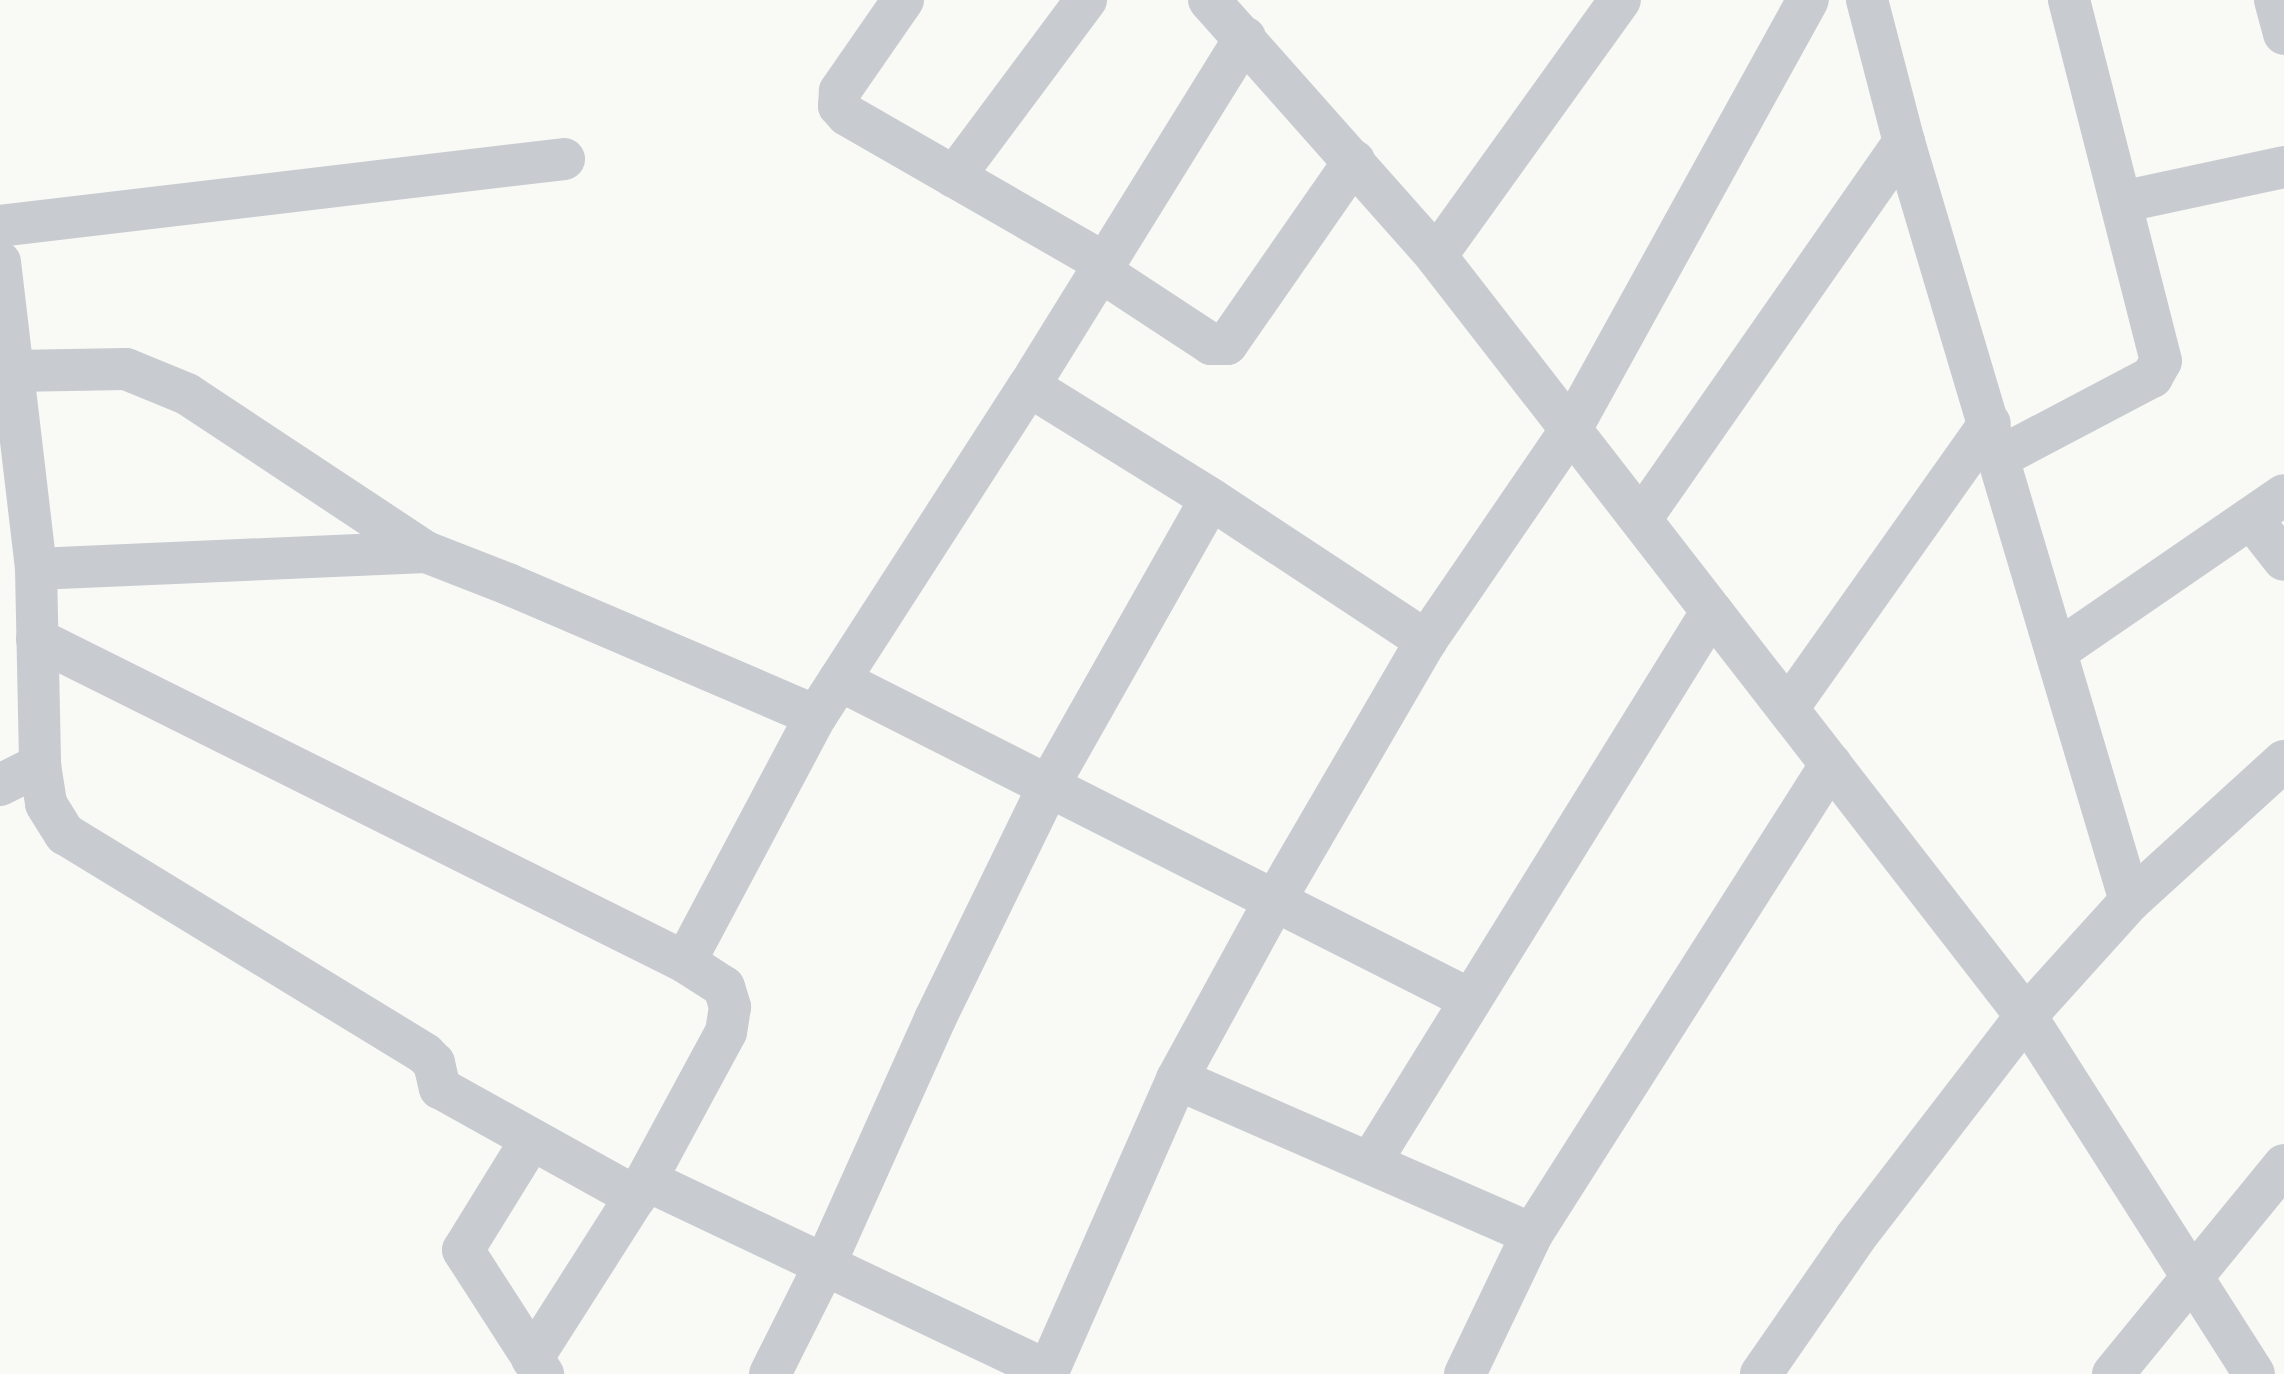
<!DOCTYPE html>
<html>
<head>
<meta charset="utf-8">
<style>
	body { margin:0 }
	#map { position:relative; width:2284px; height:1374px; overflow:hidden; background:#f9f9f6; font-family:"Noto Sans",sans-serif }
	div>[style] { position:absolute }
	.street>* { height:42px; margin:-21px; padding:0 21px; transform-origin:21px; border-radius:21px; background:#c8ccd0 }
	span { translate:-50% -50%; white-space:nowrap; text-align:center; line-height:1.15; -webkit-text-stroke:8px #fff; paint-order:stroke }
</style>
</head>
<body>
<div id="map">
	<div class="street">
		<i style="left:903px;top:0;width:111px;rotate:124.7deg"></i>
		<i style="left:840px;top:91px;width:15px;rotate:94deg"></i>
		<i style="left:839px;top:106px;width:12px;rotate:48deg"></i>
		<i style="left:847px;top:115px;width:297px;rotate:29.9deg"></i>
		<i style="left:1209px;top:0;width:342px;rotate:48.4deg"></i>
		<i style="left:1436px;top:256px;width:962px;rotate:52.18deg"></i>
		<i style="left:2026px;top:1016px;width:424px;rotate:57.5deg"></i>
		<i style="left:1867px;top:0;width:147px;rotate:75.4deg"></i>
		<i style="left:1904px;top:142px;width:792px;rotate:73.42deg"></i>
		<i style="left:2275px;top:0;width:35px;rotate:75deg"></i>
		<i style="left:954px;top:177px;width:221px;rotate:-53.3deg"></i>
		<i style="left:2121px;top:202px;width:167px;rotate:-12.1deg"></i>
		<i style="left:0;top:226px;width:568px;rotate:-6.77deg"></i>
		<i style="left:1436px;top:256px;width:315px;rotate:-54.3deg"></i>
		<i style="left:0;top:262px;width:309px;rotate:83.3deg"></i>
		<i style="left:36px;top:569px;width:196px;rotate:88.8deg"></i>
		<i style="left:40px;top:765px;width:39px;rotate:81deg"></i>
		<i style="left:46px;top:804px;width:36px;rotate:58deg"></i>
		<i style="left:65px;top:834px;width:422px;rotate:31.4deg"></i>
		<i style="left:425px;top:1054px;width:13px;rotate:45deg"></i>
		<i style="left:434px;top:1063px;width:26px;rotate:77deg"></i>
		<i style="left:440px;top:1088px;width:224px;rotate:29.1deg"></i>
		<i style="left:1100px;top:271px;width:133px;rotate:33.3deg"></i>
		<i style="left:1211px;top:344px;width:16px"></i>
		<i style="left:1227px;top:344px;width:223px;rotate:-55.2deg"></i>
		<i style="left:12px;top:371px;width:114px;rotate:-1deg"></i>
		<i style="left:126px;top:369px;width:66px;rotate:22.3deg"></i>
		<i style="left:187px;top:394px;width:287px;rotate:33.5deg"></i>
		<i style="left:426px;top:552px;width:88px;rotate:21.3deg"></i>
		<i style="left:508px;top:584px;width:335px;rotate:23.2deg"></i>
		<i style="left:1029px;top:386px;width:214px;rotate:31.8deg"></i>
		<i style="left:1211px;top:499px;width:258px;rotate:33.4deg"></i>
		<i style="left:2000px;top:457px;width:172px;rotate:-27.8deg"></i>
		<i style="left:2152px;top:377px;width:18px;rotate:-61deg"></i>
		<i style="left:2161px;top:361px;width:373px;rotate:-104.3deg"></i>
		<i style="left:2251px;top:518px;width:53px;rotate:51.8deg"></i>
		<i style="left:1641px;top:519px;width:460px;rotate:-55.1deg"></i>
		<i style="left:36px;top:569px;width:390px;rotate:-2.5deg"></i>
		<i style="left:37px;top:639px;width:724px;rotate:26.49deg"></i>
		<i style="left:685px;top:962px;width:46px;rotate:32.7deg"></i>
		<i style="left:724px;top:987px;width:21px;rotate:73deg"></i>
		<i style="left:730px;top:1007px;width:25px;rotate:99deg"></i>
		<i style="left:726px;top:1032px;width:168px;rotate:118.4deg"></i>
		<i style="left:646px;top:1180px;width:212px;rotate:122.5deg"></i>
		<i style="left:2057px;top:651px;width:275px;rotate:-34.5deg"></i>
		<i style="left:839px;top:680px;width:708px;rotate:26.85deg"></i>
		<i style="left:1788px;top:708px;width:349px;rotate:-54.7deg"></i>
		<i style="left:0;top:785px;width:45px;rotate:-26.6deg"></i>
		<i style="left:685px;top:962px;width:279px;rotate:-62deg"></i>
		<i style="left:816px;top:716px;width:393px;rotate:-57.2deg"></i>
		<i style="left:1029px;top:386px;width:410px;rotate:-58.2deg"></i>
		<i style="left:1177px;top:1079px;width:387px;rotate:23.6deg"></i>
		<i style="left:531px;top:1140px;width:129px;rotate:121.7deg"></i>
		<i style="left:463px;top:1250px;width:148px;rotate:57.2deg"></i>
		<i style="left:1370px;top:1163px;width:649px;rotate:-58.22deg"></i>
		<i style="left:646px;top:1180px;width:445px;rotate:25.4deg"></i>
		<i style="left:770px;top:1374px;width:123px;rotate:-63.4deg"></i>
		<i style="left:825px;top:1264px;width:269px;rotate:-65.8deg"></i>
		<i style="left:935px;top:1019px;width:263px;rotate:-64deg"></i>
		<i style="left:1050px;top:783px;width:326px;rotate:-60.5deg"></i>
		<i style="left:1047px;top:1374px;width:322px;rotate:-66.2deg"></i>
		<i style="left:1177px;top:1079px;width:202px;rotate:-61.3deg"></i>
		<i style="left:1274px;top:902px;width:302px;rotate:-59.8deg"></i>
		<i style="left:1426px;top:641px;width:257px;rotate:-55.6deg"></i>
		<i style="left:1571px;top:429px;width:490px;rotate:-61.1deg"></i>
		<i style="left:1465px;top:1374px;width:155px;rotate:-64.4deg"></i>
		<i style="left:1532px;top:1234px;width:557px;rotate:-57.54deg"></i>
		<i style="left:1761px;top:1374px;width:165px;rotate:-55.3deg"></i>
		<i style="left:1855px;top:1238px;width:280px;rotate:-52.4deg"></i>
		<i style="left:2026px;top:1016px;width:155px;rotate:-47.9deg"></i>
		<i style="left:2130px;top:901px;width:208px;rotate:-42.3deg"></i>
		<i style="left:2113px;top:1374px;width:270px;rotate:-50.7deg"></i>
	</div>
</div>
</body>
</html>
